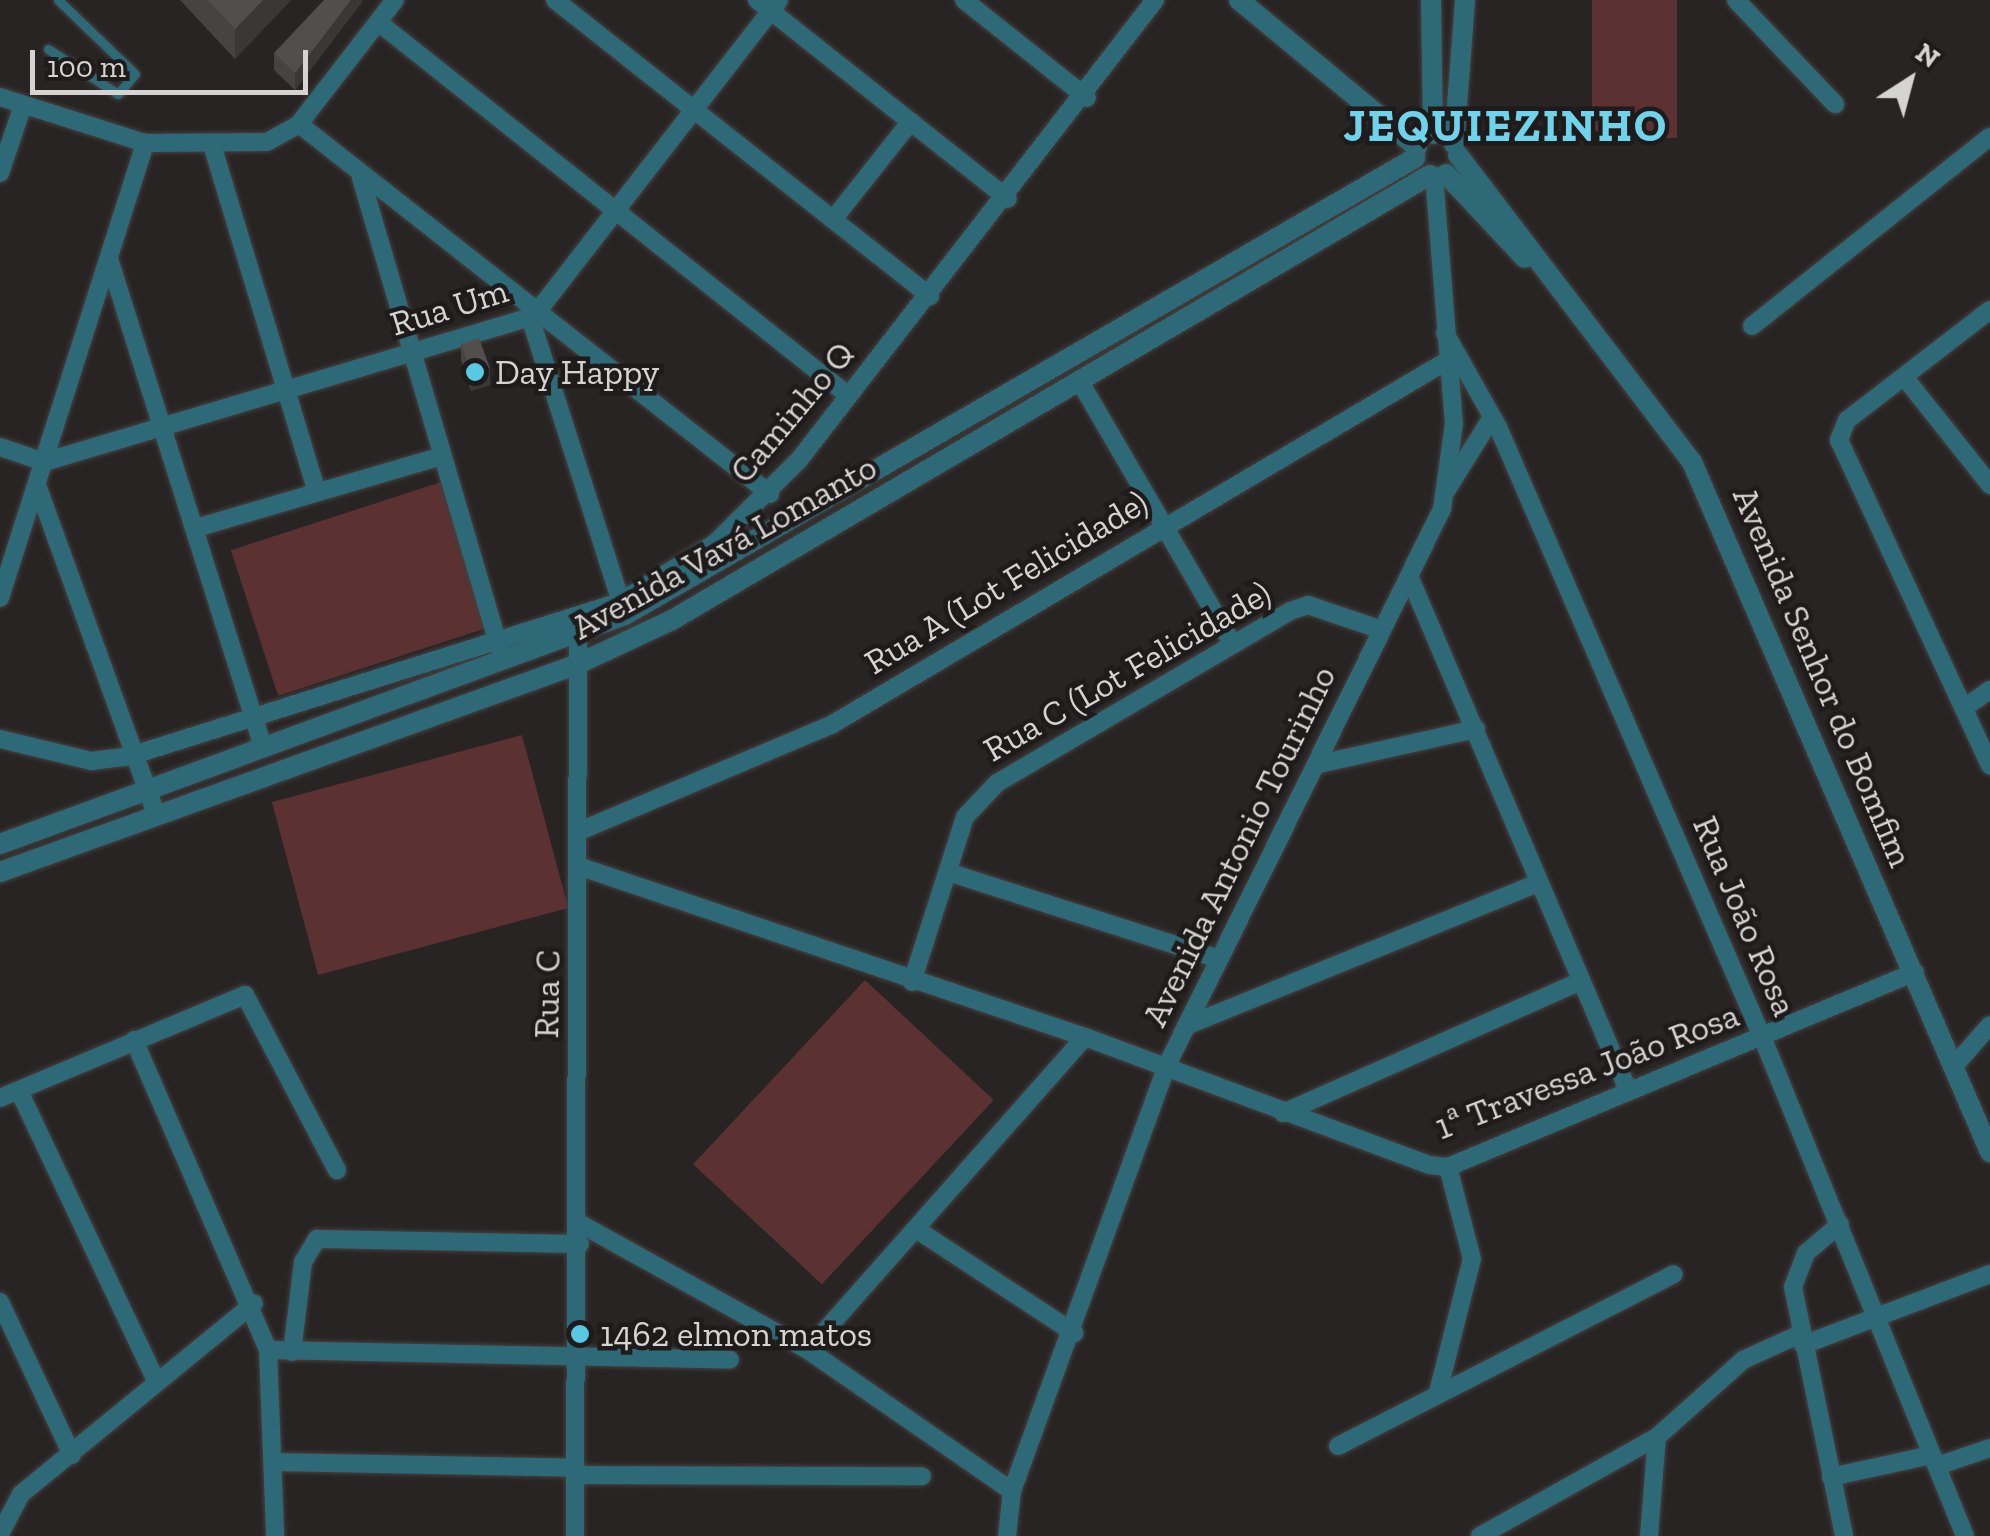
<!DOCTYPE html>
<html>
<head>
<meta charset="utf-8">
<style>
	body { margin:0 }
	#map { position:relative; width:1990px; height:1536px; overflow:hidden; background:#292424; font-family:"Zilla Slab",serif }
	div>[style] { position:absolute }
	.green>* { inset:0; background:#5c3131; transform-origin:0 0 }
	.roads { filter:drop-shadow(0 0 2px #454040) drop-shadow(0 0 2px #454040) }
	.service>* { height:9px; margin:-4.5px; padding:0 4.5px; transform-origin:4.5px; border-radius:4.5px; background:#2e6977 }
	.minor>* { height:18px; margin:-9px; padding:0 9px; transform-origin:9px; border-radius:9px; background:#2e6977 }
	.tertiary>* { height:20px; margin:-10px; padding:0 10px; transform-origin:10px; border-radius:10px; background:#2e6977 }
	.wall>* { inset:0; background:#474343 }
	.shaded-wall>* { inset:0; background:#3a3737 }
	.building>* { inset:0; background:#534e4e; transform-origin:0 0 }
	.dots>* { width:28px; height:28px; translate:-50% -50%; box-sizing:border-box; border:5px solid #1f1b1b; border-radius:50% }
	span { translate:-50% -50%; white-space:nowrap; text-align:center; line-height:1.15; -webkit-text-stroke:9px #1f1b1b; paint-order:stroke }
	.street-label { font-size:35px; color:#d6d4d3 }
	.poi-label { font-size:35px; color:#d6d4d3 }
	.left { translate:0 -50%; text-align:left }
	.district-label { font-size:45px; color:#6ed3eb; font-weight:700; letter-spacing:2.5px }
	.north { position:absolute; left:1860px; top:30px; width:100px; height:100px; -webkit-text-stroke:8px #1f1b1b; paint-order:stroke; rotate:36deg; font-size:28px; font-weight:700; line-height:40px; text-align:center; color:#d6d4d3 }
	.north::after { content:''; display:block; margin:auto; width:35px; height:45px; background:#d6d4d3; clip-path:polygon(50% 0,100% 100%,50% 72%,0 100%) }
	.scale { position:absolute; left:30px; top:50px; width:278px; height:45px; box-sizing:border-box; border:5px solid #d6d4d3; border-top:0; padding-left:12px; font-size:30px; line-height:35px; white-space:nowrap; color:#d6d4d3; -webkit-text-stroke:8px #1f1b1b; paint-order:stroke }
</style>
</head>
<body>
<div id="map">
	<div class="green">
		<i style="left:1592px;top:0;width:85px;height:138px"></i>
		<i style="left:441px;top:482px;width:153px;height:221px;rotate:72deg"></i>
		<i style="left:522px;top:735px;width:179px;height:259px;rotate:75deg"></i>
		<i style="left:865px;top:980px;width:176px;height:252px;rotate:43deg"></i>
	</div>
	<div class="roads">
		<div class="service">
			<i style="left:48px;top:49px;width:83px;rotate:32.7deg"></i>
			<i style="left:118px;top:94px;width:26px;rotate:-50deg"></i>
			<i style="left:135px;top:74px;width:107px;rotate:-136.1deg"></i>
		</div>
		<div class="minor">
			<i style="left:555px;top:0;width:478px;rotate:38.3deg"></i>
			<i style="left:757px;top:0;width:320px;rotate:38.4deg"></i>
			<i style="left:964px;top:0;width:157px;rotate:38.5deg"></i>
			<i style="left:1736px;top:0;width:144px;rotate:46.4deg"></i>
			<i style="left:378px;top:22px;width:601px;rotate:38.45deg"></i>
			<i style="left:0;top:97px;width:152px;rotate:17.6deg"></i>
			<i style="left:145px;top:143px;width:122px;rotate:-0.5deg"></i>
			<i style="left:267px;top:142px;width:37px;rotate:-29deg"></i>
			<i style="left:299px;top:124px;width:157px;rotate:-52.3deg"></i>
			<i style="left:299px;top:124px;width:599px;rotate:38.15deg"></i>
			<i style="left:213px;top:148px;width:359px;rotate:73.2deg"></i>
			<i style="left:0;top:173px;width:72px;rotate:-71.3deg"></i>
			<i style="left:361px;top:178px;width:491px;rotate:73.6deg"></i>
			<i style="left:835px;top:217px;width:122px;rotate:-51.6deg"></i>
			<i style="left:110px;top:262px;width:505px;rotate:72.5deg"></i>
			<i style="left:1990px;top:310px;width:180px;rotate:142.4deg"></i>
			<i style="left:1847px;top:420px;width:22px;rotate:112deg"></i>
			<i style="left:1839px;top:440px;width:359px;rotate:65.1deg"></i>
			<i style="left:530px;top:317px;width:310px;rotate:72.3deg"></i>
			<i style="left:1752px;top:326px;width:304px;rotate:-38.5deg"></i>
			<i style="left:1445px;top:333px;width:108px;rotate:60.6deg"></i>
			<i style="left:1498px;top:427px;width:667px;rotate:66.59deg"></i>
			<i style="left:1763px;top:1039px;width:536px;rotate:67.88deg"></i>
			<i style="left:1905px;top:378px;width:137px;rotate:51.5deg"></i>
			<i style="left:1079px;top:380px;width:306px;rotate:59.8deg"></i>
			<i style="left:0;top:447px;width:46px;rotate:18.8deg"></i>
			<i style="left:44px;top:462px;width:511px;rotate:-16.59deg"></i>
			<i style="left:534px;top:316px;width:400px;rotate:-52.2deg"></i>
			<i style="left:37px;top:485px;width:350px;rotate:70.1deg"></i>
			<i style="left:1446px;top:491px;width:87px;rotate:-58.1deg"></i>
			<i style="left:199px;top:527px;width:250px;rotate:-16.3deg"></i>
			<i style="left:1410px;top:578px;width:556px;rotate:66.94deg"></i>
			<i style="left:0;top:598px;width:478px;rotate:-72.3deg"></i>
			<i style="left:1964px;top:708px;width:32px;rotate:-35deg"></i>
			<i style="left:0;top:739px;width:94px;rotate:13.6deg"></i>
			<i style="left:91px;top:761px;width:39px;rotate:-7deg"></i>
			<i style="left:130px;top:756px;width:514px;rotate:-17.45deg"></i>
			<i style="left:620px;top:602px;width:110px;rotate:-31.7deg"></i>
			<i style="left:714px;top:544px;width:120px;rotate:-44.7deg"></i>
			<i style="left:799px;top:460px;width:582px;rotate:-52.26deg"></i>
			<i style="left:1319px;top:764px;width:161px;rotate:-12.6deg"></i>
			<i style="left:582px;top:830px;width:270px;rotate:-22.9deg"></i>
			<i style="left:831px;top:725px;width:719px;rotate:-30.59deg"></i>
			<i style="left:581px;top:867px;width:532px;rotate:18.64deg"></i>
			<i style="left:1085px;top:1037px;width:367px;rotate:20.4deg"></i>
			<i style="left:1429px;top:1165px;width:19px;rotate:6deg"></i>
			<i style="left:1448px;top:1167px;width:506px;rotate:-22.66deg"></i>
			<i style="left:948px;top:872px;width:285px;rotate:17.8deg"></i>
			<i style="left:912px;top:982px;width:173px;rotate:-72.2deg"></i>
			<i style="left:965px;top:817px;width:47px;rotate:-46.7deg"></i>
			<i style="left:997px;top:783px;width:340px;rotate:-30.4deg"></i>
			<i style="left:1290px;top:611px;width:19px;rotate:-18deg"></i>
			<i style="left:1308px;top:605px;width:78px;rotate:18.7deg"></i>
			<i style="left:1186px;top:1026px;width:381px;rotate:-22.1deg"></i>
			<i style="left:134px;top:1040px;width:338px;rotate:66.6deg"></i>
			<i style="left:268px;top:1350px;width:186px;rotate:87.8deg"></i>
			<i style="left:1955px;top:1065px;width:53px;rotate:-48.8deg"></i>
			<i style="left:21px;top:1095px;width:315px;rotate:64.7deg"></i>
			<i style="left:0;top:1098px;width:266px;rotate:-22.8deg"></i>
			<i style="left:245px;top:995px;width:198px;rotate:62.3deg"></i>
			<i style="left:1283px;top:1113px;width:326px;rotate:-23.9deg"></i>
			<i style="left:577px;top:1222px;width:264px;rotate:29deg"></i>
			<i style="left:808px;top:1350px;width:248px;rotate:34.7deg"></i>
			<i style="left:1840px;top:1224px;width:45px;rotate:139.5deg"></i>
			<i style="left:1806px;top:1253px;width:36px;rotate:111deg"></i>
			<i style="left:1793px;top:1287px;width:254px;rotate:78.4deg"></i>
			<i style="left:919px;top:1231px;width:186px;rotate:33.3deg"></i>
			<i style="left:0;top:1302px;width:169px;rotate:64.8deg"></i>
			<i style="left:1803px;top:1345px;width:200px;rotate:-20.8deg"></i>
			<i style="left:268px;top:1350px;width:462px;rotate:1.2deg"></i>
			<i style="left:808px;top:1350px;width:418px;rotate:-48.5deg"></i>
			<i style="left:292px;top:1352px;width:91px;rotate:-83deg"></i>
			<i style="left:303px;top:1262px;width:27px;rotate:-59deg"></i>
			<i style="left:317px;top:1239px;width:263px;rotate:1.1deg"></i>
			<i style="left:1438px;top:1392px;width:137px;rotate:-75.7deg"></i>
			<i style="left:1472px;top:1259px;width:95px;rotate:-104.6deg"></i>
			<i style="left:1338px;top:1446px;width:377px;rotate:-27.1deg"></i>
			<i style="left:275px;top:1462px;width:301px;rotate:1.1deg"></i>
			<i style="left:1937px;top:1466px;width:56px;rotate:-18.8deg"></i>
			<i style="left:576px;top:1475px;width:346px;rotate:0.2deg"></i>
			<i style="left:1831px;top:1477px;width:102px;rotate:-12.4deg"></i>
			<i style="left:0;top:1534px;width:45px;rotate:-62.3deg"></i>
			<i style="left:21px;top:1494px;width:301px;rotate:-39.3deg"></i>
			<i style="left:575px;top:1536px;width:902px;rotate:-89.81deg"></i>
			<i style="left:1007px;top:1536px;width:45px;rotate:-83.7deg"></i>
			<i style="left:1012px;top:1491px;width:451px;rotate:-70deg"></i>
			<i style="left:1166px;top:1067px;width:623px;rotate:-63.68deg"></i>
			<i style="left:1442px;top:509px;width:86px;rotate:-82deg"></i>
			<i style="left:1454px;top:424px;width:249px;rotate:-94.6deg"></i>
			<i style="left:1480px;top:1536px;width:203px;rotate:-29.2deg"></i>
			<i style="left:1657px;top:1437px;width:115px;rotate:-41.8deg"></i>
			<i style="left:1743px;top:1360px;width:63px;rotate:-24.5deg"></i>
			<i style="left:1649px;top:1536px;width:99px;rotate:-85.4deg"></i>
		</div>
		<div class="tertiary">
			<i style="left:1239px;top:0;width:231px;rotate:39.6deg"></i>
			<i style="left:1431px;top:0;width:134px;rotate:89.1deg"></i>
			<i style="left:1454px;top:144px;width:144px;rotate:-85.6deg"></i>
			<i style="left:1458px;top:155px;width:386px;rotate:52.7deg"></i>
			<i style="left:1692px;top:462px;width:752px;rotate:66.64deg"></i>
			<i style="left:1446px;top:174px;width:115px;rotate:46.8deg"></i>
			<i style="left:0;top:844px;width:666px;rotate:-20.12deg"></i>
			<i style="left:625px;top:615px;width:913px;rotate:-30.05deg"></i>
			<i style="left:0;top:872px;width:614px;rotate:-19.79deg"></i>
			<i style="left:578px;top:664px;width:104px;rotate:-25.1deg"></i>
			<i style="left:672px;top:620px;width:879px;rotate:-30.42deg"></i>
		</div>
	</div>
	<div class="wall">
		<i style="clip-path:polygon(180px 0,291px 0,235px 59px)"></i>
		<i style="clip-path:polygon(362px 0,362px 2px,295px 90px,274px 70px,274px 53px)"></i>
		<i style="clip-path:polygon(461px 343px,490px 385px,471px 391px,461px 360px)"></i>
	</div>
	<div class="shaded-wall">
		<i style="clip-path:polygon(263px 0,291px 0,235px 59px,235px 29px)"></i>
		<i style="clip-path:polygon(351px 0,362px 0,362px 2px,295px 90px,295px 73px)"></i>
		<i style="clip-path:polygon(490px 368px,490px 385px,471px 391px,471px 374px)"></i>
	</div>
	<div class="building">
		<i style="clip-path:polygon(208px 0,263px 0,235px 29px)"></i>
		<i style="clip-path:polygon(324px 0,351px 0,295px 73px,274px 53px)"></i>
		<i style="left:479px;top:338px;width:32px;height:19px;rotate:70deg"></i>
	</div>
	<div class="dots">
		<i style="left:475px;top:372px;background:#57c9e3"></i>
		<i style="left:580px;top:1334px;background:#57c9e3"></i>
	</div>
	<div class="street-label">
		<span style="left:449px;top:307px;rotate:-17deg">Rua Um</span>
		<span style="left:792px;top:412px;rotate:-50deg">Caminho Q</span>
		<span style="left:724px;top:547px;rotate:-29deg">Avenida Vavá Lomanto</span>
		<span style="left:1006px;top:582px;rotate:-31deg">Rua A (Lot Felicidade)</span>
		<span style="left:1127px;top:671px;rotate:-30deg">Rua C (Lot Felicidade)</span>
		<span style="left:1823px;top:677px;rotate:67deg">Avenida Senhor do Bomfim</span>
		<span style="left:1239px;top:846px;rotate:-64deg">Avenida Antonio Tourinho</span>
		<span style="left:1745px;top:916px;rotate:67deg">Rua João Rosa</span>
		<span style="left:547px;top:994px;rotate:-89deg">Rua C</span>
		<span style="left:1587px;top:1071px;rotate:-21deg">1ª Travessa João Rosa</span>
	</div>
	<div class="poi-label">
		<span class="left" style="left:495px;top:372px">Day Happy</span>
		<span class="left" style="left:600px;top:1334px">1462 elmon matos</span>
	</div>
	<div class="district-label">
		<span style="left:1506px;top:127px">JEQUIEZINHO</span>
	</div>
	<div class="north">N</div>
	<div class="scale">100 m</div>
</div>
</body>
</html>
